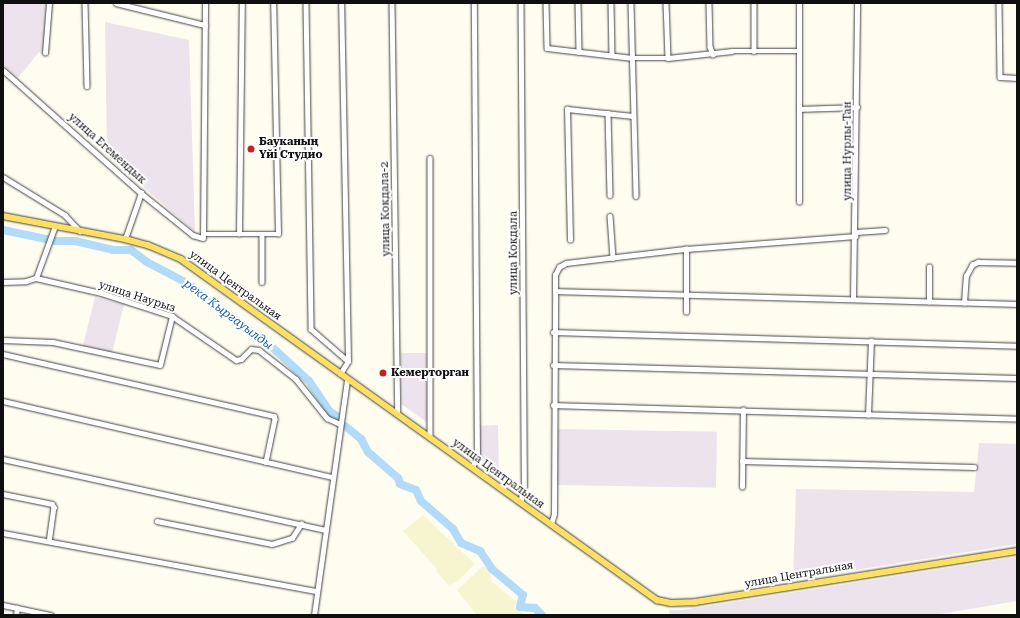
<!DOCTYPE html>
<html>
<head>
<meta charset="utf-8">
<style>
	body { margin:0 }
	#map { position:relative; width:1020px; height:618px; overflow:hidden; background:#fffdf0; font-family:"Roboto Serif",serif }
	div>[style] { position:absolute }
	.industrial>* { inset:0; background:#ede3ed; transform-origin:0 0 }
	.farmland>* { inset:0; background:#f6f5cf }
	.river>* { height:8px; margin:-4px; padding:0 4px; transform-origin:4px; border-radius:4px; background:#b2dbf9 }
	.roads { filter:drop-shadow(0 0 1px #424242) drop-shadow(0 0 1px #424242) }
	.minor>* { height:4.5px; margin:-2.25px; padding:0 2.25px; transform-origin:2.25px; border-radius:2.25px; background:#fff }
	.major>* { height:5.5px; margin:-2.75px; padding:0 2.75px; transform-origin:2.75px; border-radius:2.75px; background:#fddf62 }
	.dots>* { width:11px; height:11px; translate:-50% -50%; box-sizing:border-box; border:2px solid #fff; border-radius:50% }
	span { translate:-50% -50%; white-space:nowrap; text-align:center; line-height:1.15; -webkit-text-stroke:4px #fff; paint-order:stroke }
	.poi-label { font-size:11px; color:#0f0f0f; font-weight:700 }
	.left { translate:0 -50%; text-align:left }
	.street-label { font-size:11px; color:#0f0f0f }
	.water-label { font-size:12px; color:#125ea6; font-style:italic }
	.frame { position:absolute; inset:0; border:4px solid #0f0f0f; pointer-events:none }
</style>
</head>
<body>
<div id="map">
	<div class="industrial">
		<i style="clip-path:polygon(3px 3px,46px 3px,43px 55px,39px 52px,18px 78px,3px 65px)"></i>
		<i style="clip-path:polygon(105px 22px,189px 40px,195px 232px,107px 155px)"></i>
		<i style="left:95px;top:297px;width:30px;height:51px;rotate:14deg"></i>
		<i style="clip-path:polygon(401px 353px,427px 353px,428px 423px,401px 404px)"></i>
		<i style="clip-path:polygon(498px 425px,499px 473px,496px 477px,479px 464px,479px 426px)"></i>
		<i style="left:558px;top:429px;width:159px;height:56px;rotate:1deg"></i>
		<i style="clip-path:polygon(979px 443px,1017px 444px,1017px 544px,793px 580px,796px 489px,974px 492px)"></i>
		<i style="clip-path:polygon(1017px 557px,1017px 601px,935px 615px,670px 615px,669px 610px,683px 610px)"></i>
	</div>
	<div class="farmland">
		<i style="clip-path:polygon(423px 515px,475px 564px,458px 581px,449px 585px,436px 572px,437px 569px,403px 531px)"></i>
		<i style="clip-path:polygon(483px 566px,490px 570px,492px 582px,517px 602px,515px 606px,524px 615px,477px 615px,457px 590px)"></i>
	</div>
	<div class="river">
		<i style="left:3px;top:230px;width:53px;rotate:11.9deg"></i>
		<i style="left:55px;top:241px;width:20px"></i>
		<i style="left:75px;top:241px;width:39px;rotate:13deg"></i>
		<i style="left:113px;top:250px;width:18px"></i>
		<i style="left:131px;top:250px;width:20px;rotate:37deg"></i>
		<i style="left:147px;top:262px;width:45px;rotate:27.7deg"></i>
		<i style="left:187px;top:283px;width:106px;rotate:37deg"></i>
		<i style="left:272px;top:347px;width:50px;rotate:42.6deg"></i>
		<i style="left:309px;top:381px;width:36px;rotate:56deg"></i>
		<i style="left:329px;top:411px;width:11px;rotate:34deg"></i>
		<i style="left:345px;top:426px;width:21px;rotate:39deg"></i>
		<i style="left:361px;top:439px;width:15px;rotate:62deg"></i>
		<i style="left:368px;top:452px;width:40px;rotate:41deg"></i>
		<i style="left:398px;top:478px;width:6px;rotate:72deg"></i>
		<i style="left:400px;top:484px;width:17px;rotate:21deg"></i>
		<i style="left:416px;top:490px;width:12px;rotate:66deg"></i>
		<i style="left:421px;top:501px;width:43px;rotate:41.2deg"></i>
		<i style="left:453px;top:529px;width:16px;rotate:60deg"></i>
		<i style="left:461px;top:543px;width:21px;rotate:23deg"></i>
		<i style="left:480px;top:551px;width:22px;rotate:56deg"></i>
		<i style="left:492px;top:569px;width:40px;rotate:40deg"></i>
		<i style="left:523px;top:595px;width:12px;rotate:104deg"></i>
		<i style="left:520px;top:607px;width:15px;rotate:4deg"></i>
		<i style="left:535px;top:608px;width:10px;rotate:45deg"></i>
	</div>
	<div class="roads">
		<div class="minor">
			<i style="left:85px;top:3px;width:83px;rotate:88.6deg"></i>
			<i style="left:116px;top:3px;width:92px;rotate:13.9deg"></i>
			<i style="left:306px;top:3px;width:326px;rotate:89.1deg"></i>
			<i style="left:311px;top:329px;width:49px;rotate:40.9deg"></i>
			<i style="left:392px;top:3px;width:411px;rotate:89.2deg"></i>
			<i style="left:521px;top:3px;width:483px;rotate:89.6deg"></i>
			<i style="left:524px;top:486px;width:16px;rotate:101deg"></i>
			<i style="left:546px;top:3px;width:45px;rotate:88.7deg"></i>
			<i style="left:547px;top:48px;width:86px;rotate:6.7deg"></i>
			<i style="left:632px;top:58px;width:36px"></i>
			<i style="left:668px;top:58px;width:64px;rotate:-6.2deg"></i>
			<i style="left:732px;top:51px;width:68px"></i>
			<i style="left:578px;top:3px;width:49px;rotate:88.8deg"></i>
			<i style="left:611px;top:3px;width:52px;rotate:88.9deg"></i>
			<i style="left:631px;top:3px;width:193px;rotate:88.5deg"></i>
			<i style="left:666px;top:3px;width:55px;rotate:87.9deg"></i>
			<i style="left:709px;top:3px;width:44px;rotate:88.7deg"></i>
			<i style="left:710px;top:47px;width:8px;rotate:67deg"></i>
			<i style="left:754px;top:3px;width:48px;rotate:90deg"></i>
			<i style="left:999px;top:3px;width:74px;rotate:89.2deg"></i>
			<i style="left:1000px;top:77px;width:17px;rotate:3deg"></i>
			<i style="left:45px;top:53px;width:50px;rotate:-85.4deg"></i>
			<i style="left:3px;top:70px;width:185px;rotate:41.7deg"></i>
			<i style="left:141px;top:193px;width:67px;rotate:38.9deg"></i>
			<i style="left:193px;top:235px;width:10px;rotate:17deg"></i>
			<i style="left:203px;top:238px;width:235px;rotate:-89.5deg"></i>
			<i style="left:799px;top:109px;width:58px;rotate:-2deg"></i>
			<i style="left:608px;top:113px;width:82px;rotate:88.6deg"></i>
			<i style="left:430px;top:158px;width:279px;rotate:90deg"></i>
			<i style="left:3px;top:177px;width:73px;rotate:31.5deg"></i>
			<i style="left:65px;top:215px;width:22px;rotate:47deg"></i>
			<i style="left:799px;top:202px;width:199px;rotate:-90deg"></i>
			<i style="left:610px;top:216px;width:42px;rotate:85.9deg"></i>
			<i style="left:856px;top:232px;width:29px;rotate:-4deg"></i>
			<i style="left:203px;top:234px;width:75px"></i>
			<i style="left:278px;top:234px;width:231px;rotate:-91.2deg"></i>
			<i style="left:239px;top:234px;width:231px;rotate:-89.3deg"></i>
			<i style="left:262px;top:234px;width:48px;rotate:90deg"></i>
			<i style="left:125px;top:239px;width:49px;rotate:-70.8deg"></i>
			<i style="left:570px;top:240px;width:131px;rotate:-91.3deg"></i>
			<i style="left:567px;top:109px;width:66px;rotate:6.1deg"></i>
			<i style="left:36px;top:278px;width:55px;rotate:-69.9deg"></i>
			<i style="left:3px;top:282px;width:23px;rotate:-2deg"></i>
			<i style="left:26px;top:281px;width:10px;rotate:-17deg"></i>
			<i style="left:36px;top:278px;width:67px;rotate:13deg"></i>
			<i style="left:101px;top:293px;width:75px;rotate:17.9deg"></i>
			<i style="left:172px;top:316px;width:78px;rotate:34.5deg"></i>
			<i style="left:236px;top:360px;width:5px;rotate:-11deg"></i>
			<i style="left:241px;top:359px;width:14px;rotate:-45deg"></i>
			<i style="left:251px;top:349px;width:8px;rotate:7deg"></i>
			<i style="left:259px;top:350px;width:47px;rotate:38.1deg"></i>
			<i style="left:296px;top:379px;width:50px;rotate:51.5deg"></i>
			<i style="left:327px;top:418px;width:14px;rotate:25deg"></i>
			<i style="left:555px;top:291px;width:16px;rotate:-90deg"></i>
			<i style="left:555px;top:275px;width:9px;rotate:-63deg"></i>
			<i style="left:559px;top:267px;width:8px;rotate:-30deg"></i>
			<i style="left:566px;top:263px;width:121px;rotate:-6.7deg"></i>
			<i style="left:686px;top:249px;width:170px;rotate:-4.4deg"></i>
			<i style="left:853px;top:299px;width:296px;rotate:-89.2deg"></i>
			<i style="left:929px;top:302px;width:35px;rotate:-90deg"></i>
			<i style="left:964px;top:303px;width:27px;rotate:-86deg"></i>
			<i style="left:966px;top:276px;width:13px;rotate:-61deg"></i>
			<i style="left:972px;top:265px;width:7px;rotate:-27deg"></i>
			<i style="left:978px;top:262px;width:39px;rotate:1deg"></i>
			<i style="left:686px;top:312px;width:63px;rotate:-90deg"></i>
			<i style="left:553px;top:332px;width:464px;rotate:1.7deg"></i>
			<i style="left:3px;top:340px;width:50px;rotate:2.3deg"></i>
			<i style="left:53px;top:342px;width:109px;rotate:12.1deg"></i>
			<i style="left:160px;top:365px;width:50px;rotate:-76.2deg"></i>
			<i style="left:3px;top:354px;width:278px;rotate:12.9deg"></i>
			<i style="left:274px;top:416px;width:3px;rotate:72deg"></i>
			<i style="left:275px;top:419px;width:44px;rotate:101.8deg"></i>
			<i style="left:553px;top:365px;width:464px;rotate:1.6deg"></i>
			<i style="left:340px;top:374px;width:15px;rotate:-58deg"></i>
			<i style="left:348px;top:361px;width:358px;rotate:-91.1deg"></i>
			<i style="left:3px;top:401px;width:339px;rotate:13deg"></i>
			<i style="left:553px;top:405px;width:464px;rotate:1.7deg"></i>
			<i style="left:868px;top:415px;width:74px;rotate:-87.7deg"></i>
			<i style="left:3px;top:459px;width:330px;rotate:12.4deg"></i>
			<i style="left:742px;top:461px;width:232px;rotate:1.5deg"></i>
			<i style="left:472px;top:467px;width:10px;rotate:-61deg"></i>
			<i style="left:477px;top:458px;width:455px;rotate:-90.4deg"></i>
			<i style="left:742px;top:487px;width:77px;rotate:-89.3deg"></i>
			<i style="left:3px;top:494px;width:50px;rotate:11.5deg"></i>
			<i style="left:52px;top:504px;width:4px;rotate:56deg"></i>
			<i style="left:54px;top:507px;width:34px;rotate:98deg"></i>
			<i style="left:157px;top:521px;width:117px;rotate:11.3deg"></i>
			<i style="left:272px;top:544px;width:21px;rotate:-17deg"></i>
			<i style="left:292px;top:538px;width:17px;rotate:-57deg"></i>
			<i style="left:551px;top:524px;width:10px;rotate:-73deg"></i>
			<i style="left:554px;top:514px;width:223px;rotate:-89.7deg"></i>
			<i style="left:555px;top:291px;width:462px;rotate:1.6deg"></i>
			<i style="left:3px;top:533px;width:319px;rotate:10.5deg"></i>
			<i style="left:3px;top:605px;width:49px;rotate:11.8deg"></i>
			<i style="left:16px;top:615px;width:7px;rotate:-82deg"></i>
			<i style="left:314px;top:615px;width:237px;rotate:-82deg"></i>
		</div>
		<div class="major">
			<i style="left:3px;top:216px;width:124px;rotate:10.7deg"></i>
			<i style="left:125px;top:239px;width:24px;rotate:15deg"></i>
			<i style="left:148px;top:245px;width:36px;rotate:23deg"></i>
			<i style="left:181px;top:259px;width:586px;rotate:35.62deg"></i>
			<i style="left:657px;top:600px;width:14px;rotate:12deg"></i>
			<i style="left:671px;top:603px;width:24px;rotate:-2deg"></i>
			<i style="left:695px;top:602px;width:326px;rotate:-9deg"></i>
		</div>
	</div>
	<div class="dots">
		<i style="left:251px;top:149px;background:#c52120"></i>
		<i style="left:383px;top:373px;background:#c52120"></i>
	</div>
	<div class="poi-label">
		<span class="left" style="left:259px;top:149px">Бауканың<br>Үйі Студио</span>
		<span class="left" style="left:391px;top:373px">Кемерторган</span>
	</div>
	<div class="street-label">
		<span style="left:107px;top:149px;rotate:42deg">улица Егемендык</span>
		<span style="left:848px;top:151px;rotate:-90deg">улица Нурлы-Тан</span>
		<span style="left:386px;top:209px;rotate:-91deg">улица Кокдала-2</span>
		<span style="left:514px;top:253px;rotate:-90deg">улица Кокдала</span>
		<span style="left:235px;top:286px;rotate:36deg">улица Центральная</span>
		<span style="left:137px;top:297px;rotate:18deg">улица Наурыз</span>
		<span style="left:498px;top:474px;rotate:36deg">улица Центральная</span>
		<span style="left:799px;top:575px;rotate:-10deg">улица Центральная</span>
	</div>
	<div class="water-label">
		<span style="left:228px;top:315px;rotate:37deg">река Кыргауылды</span>
	</div>
	<div class="frame"></div>
</div>
</body>
</html>
